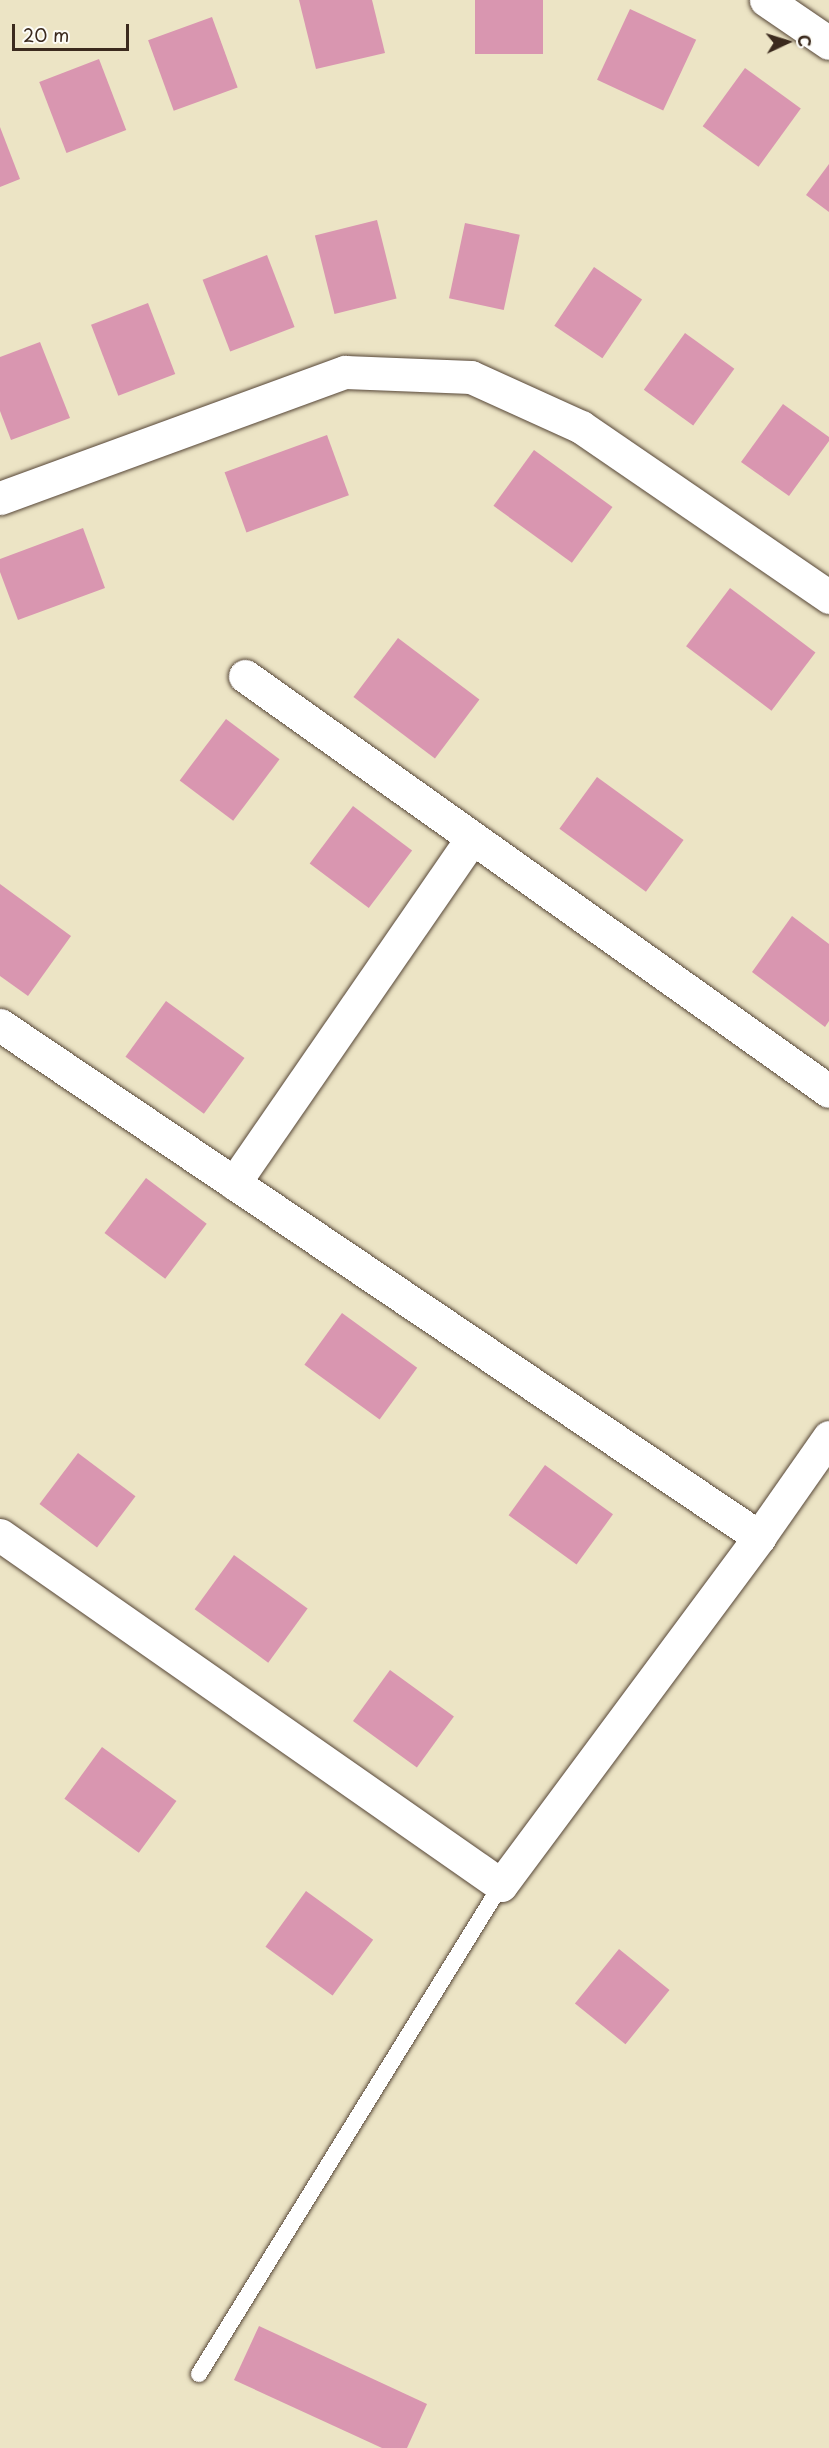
<!DOCTYPE html>
<html>
<head>
<meta charset="utf-8">
<style>
	body { margin:0 }
	#map { position:relative; width:829px; height:2448px; overflow:hidden; background:#ece4c5; font-family:"Playpen Sans",sans-serif }
	div>[style] { position:absolute }
	.building>* { inset:0; background:#d996b0; transform-origin:0 0 }
	.roads { filter:drop-shadow(0 0 2px #564637) drop-shadow(0 0 2px #564637) }
	.lane>* { height:16px; margin:-8px; padding:0 8px; transform-origin:8px; border-radius:8px; background:#fff }
	.street>* { height:33px; margin:-16.5px; padding:0 16.5px; transform-origin:16.5px; border-radius:16.5px; background:#fff }
	span { translate:-50% -50%; white-space:nowrap; text-align:center; line-height:1.15; -webkit-text-stroke:6px #fdfcf7; paint-order:stroke }
	.north { position:absolute; left:757px; top:12px; width:60px; height:60px; -webkit-text-stroke:4px #fdfcf7; paint-order:stroke; rotate:86deg; font-size:16px; font-weight:700; line-height:24px; text-align:center; color:#3b2a1e }
	.north::after { content:''; display:block; margin:auto; width:21px; height:27px; background:#3b2a1e; clip-path:polygon(50% 0,100% 100%,50% 72%,0 100%) }
	.scale { position:absolute; left:12px; top:24px; width:117px; height:27px; box-sizing:border-box; border:3px solid #3b2a1e; border-top:0; padding-left:8px; font-size:18px; line-height:21px; white-space:nowrap; color:#3b2a1e; -webkit-text-stroke:4px #fdfcf7; paint-order:stroke }
</style>
</head>
<body>
<div id="map">
	<div class="building">
		<i style="clip-path:polygon(299px 0,372px 0,385px 53px,316px 69px)"></i>
		<i style="left:475px;top:0;width:68px;height:54px"></i>
		<i style="left:630px;top:9px;width:73px;height:78px;rotate:25deg"></i>
		<i style="left:212px;top:17px;width:75px;height:68px;rotate:70deg"></i>
		<i style="left:99px;top:59px;width:76px;height:64px;rotate:69deg"></i>
		<i style="left:745px;top:68px;width:69px;height:72px;rotate:36deg"></i>
		<i style="clip-path:polygon(0 127px,20px 179px,0 187px)"></i>
		<i style="clip-path:polygon(829px 164px,829px 212px,806px 195px)"></i>
		<i style="left:377px;top:220px;width:81px;height:64px;rotate:76deg"></i>
		<i style="left:465px;top:223px;width:56px;height:77px;rotate:12deg"></i>
		<i style="left:267px;top:255px;width:77px;height:69px;rotate:69deg"></i>
		<i style="left:594px;top:267px;width:58px;height:71px;rotate:34deg"></i>
		<i style="left:148px;top:303px;width:76px;height:61px;rotate:69deg"></i>
		<i style="left:685px;top:333px;width:61px;height:70px;rotate:36deg"></i>
		<i style="clip-path:polygon(40px 342px,70px 418px,11px 440px,0 411px,0 357px)"></i>
		<i style="clip-path:polygon(783px 404px,829px 437px,829px 441px,789px 496px,741px 462px)"></i>
		<i style="left:327px;top:435px;width:64px;height:109px;rotate:70deg"></i>
		<i style="left:534px;top:450px;width:97px;height:69px;rotate:36deg"></i>
		<i style="clip-path:polygon(83px 528px,105px 588px,18px 620px,0 572px,0 559px)"></i>
		<i style="left:730px;top:588px;width:107px;height:73px;rotate:37deg"></i>
		<i style="left:398px;top:638px;width:102px;height:74px;rotate:37deg"></i>
		<i style="left:226px;top:719px;width:67px;height:77px;rotate:37deg"></i>
		<i style="left:597px;top:777px;width:107px;height:64px;rotate:36deg"></i>
		<i style="left:353px;top:806px;width:74px;height:72px;rotate:37deg"></i>
		<i style="clip-path:polygon(0 884px,71px 936px,28px 996px,0 976px)"></i>
		<i style="clip-path:polygon(792px 916px,829px 944px,829px 1021px,825px 1027px,752px 972px)"></i>
		<i style="left:166px;top:1001px;width:97px;height:69px;rotate:36deg"></i>
		<i style="left:146px;top:1178px;width:76px;height:69px;rotate:37deg"></i>
		<i style="left:342px;top:1313px;width:93px;height:64px;rotate:36deg"></i>
		<i style="left:78px;top:1453px;width:72px;height:64px;rotate:37deg"></i>
		<i style="left:545px;top:1465px;width:84px;height:62px;rotate:36deg"></i>
		<i style="left:234px;top:1555px;width:91px;height:67px;rotate:36deg"></i>
		<i style="left:390px;top:1670px;width:79px;height:63px;rotate:36deg"></i>
		<i style="left:102px;top:1747px;width:92px;height:64px;rotate:36deg"></i>
		<i style="left:306px;top:1891px;width:83px;height:69px;rotate:36deg"></i>
		<i style="left:619px;top:1949px;width:65px;height:70px;rotate:39deg"></i>
		<i style="clip-path:polygon(259px 2326px,427px 2404px,407px 2448px,382px 2448px,234px 2380px)"></i>
	</div>
	<div class="roads">
		<div class="lane">
			<i style="left:199px;top:2374px;width:575px;rotate:-58.3deg"></i>
		</div>
		<div class="street">
			<i style="left:766px;top:0;width:76px;rotate:34.3deg"></i>
			<i style="left:0;top:498px;width:367px;rotate:-20.1deg"></i>
			<i style="left:345px;top:372px;width:126px;rotate:2.3deg"></i>
			<i style="left:471px;top:377px;width:121px;rotate:24.4deg"></i>
			<i style="left:581px;top:427px;width:301px;rotate:34.4deg"></i>
			<i style="left:245px;top:676px;width:716px;rotate:35.4deg"></i>
			<i style="left:0;top:1025px;width:916px;rotate:34deg"></i>
			<i style="left:234px;top:1183px;width:419px;rotate:-55.4deg"></i>
			<i style="left:0;top:1535px;width:611px;rotate:34.94deg"></i>
			<i style="left:501px;top:1885px;width:433px;rotate:-53.4deg"></i>
			<i style="left:759px;top:1537px;width:122px;rotate:-55deg"></i>
		</div>
	</div>
	<div class="north">С</div>
	<div class="scale">20 m</div>
</div>
</body>
</html>
